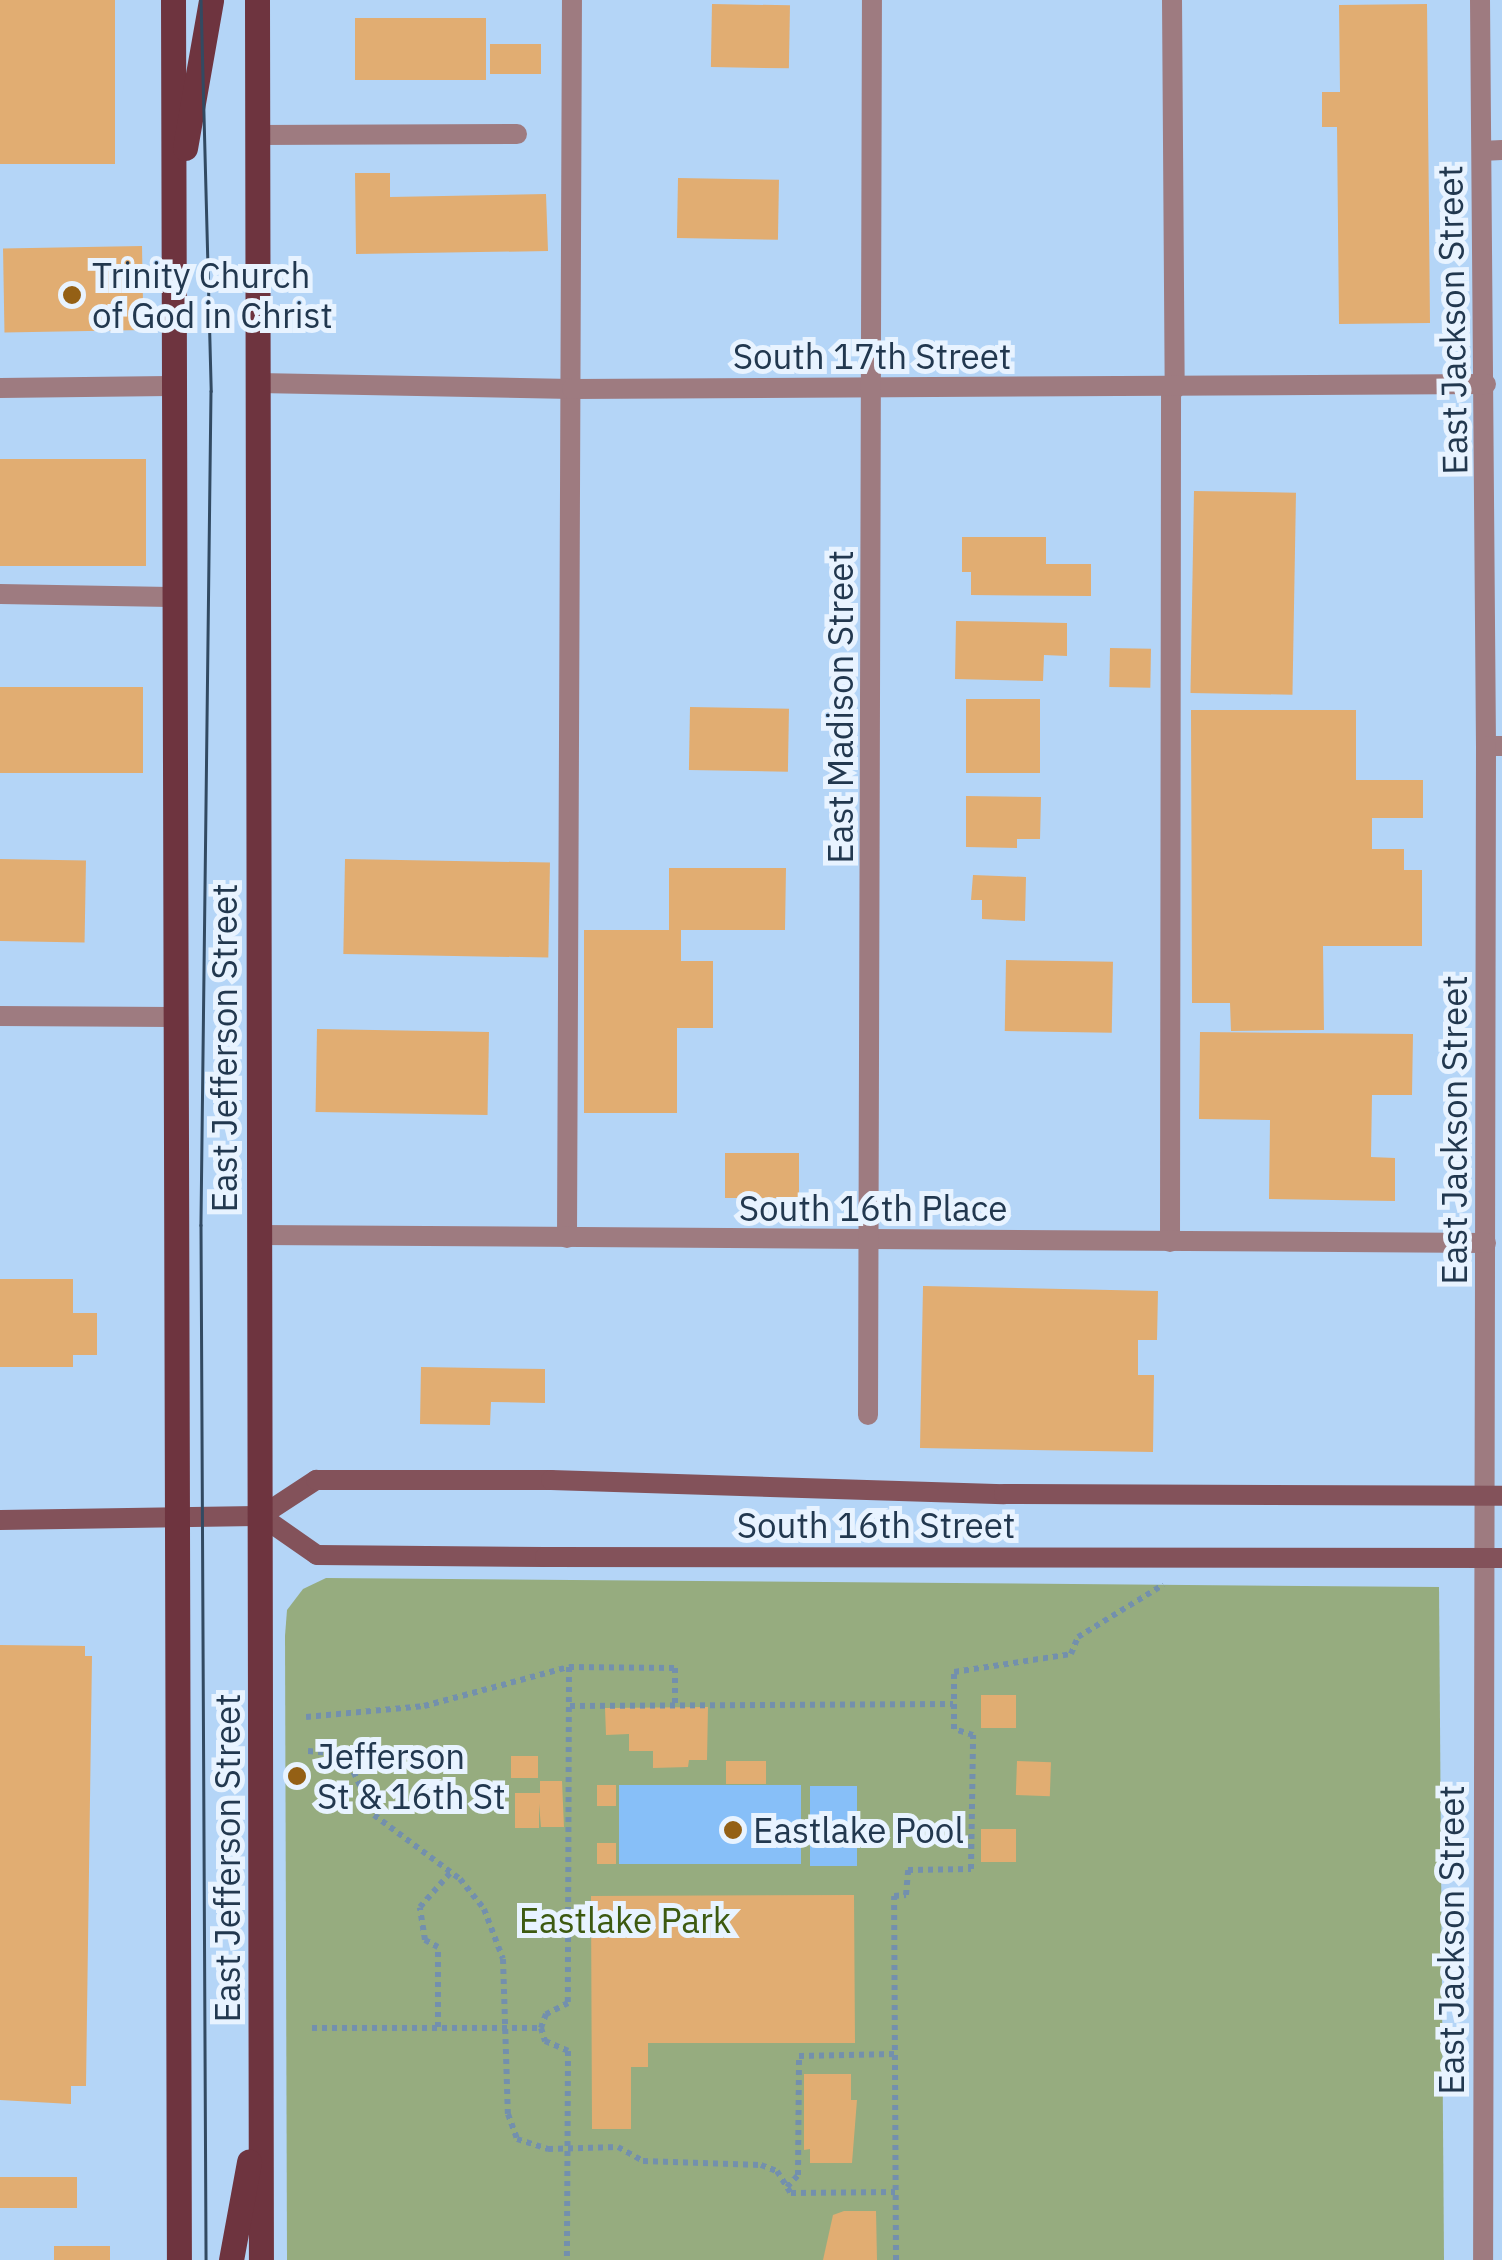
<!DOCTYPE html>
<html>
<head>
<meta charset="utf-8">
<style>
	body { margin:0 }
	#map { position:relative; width:1502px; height:2260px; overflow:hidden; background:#b4d5f7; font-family:"IBM Plex Sans",sans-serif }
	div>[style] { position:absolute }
	.green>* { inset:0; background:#96ac7f }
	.water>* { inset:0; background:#87bff8; transform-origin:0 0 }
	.building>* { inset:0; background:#e1ad72; transform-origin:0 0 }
	.path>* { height:6px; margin-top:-3px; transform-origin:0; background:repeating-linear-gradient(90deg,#7390ad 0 5px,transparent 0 10px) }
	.lane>* { height:20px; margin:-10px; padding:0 10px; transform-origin:10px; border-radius:10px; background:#9e7b80 }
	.street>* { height:20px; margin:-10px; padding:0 10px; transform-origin:10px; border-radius:10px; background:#9e7b80 }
	.secondary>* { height:20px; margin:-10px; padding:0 10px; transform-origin:10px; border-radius:10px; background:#83525a }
	.primary>* { height:25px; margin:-12.5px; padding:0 12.5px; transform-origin:12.5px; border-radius:12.5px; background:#6e343f }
	.tram>* { height:2.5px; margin:-1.25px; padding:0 1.25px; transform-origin:1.25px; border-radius:1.25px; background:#324a62 }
	.secondary-bridge>* { height:20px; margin:-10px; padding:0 10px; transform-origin:10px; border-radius:10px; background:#83525a }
	.dots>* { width:28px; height:28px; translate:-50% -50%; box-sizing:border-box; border:5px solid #e8f3ff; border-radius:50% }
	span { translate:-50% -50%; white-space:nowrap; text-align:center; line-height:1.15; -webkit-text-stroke:10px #e8f3ff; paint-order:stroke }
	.poi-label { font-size:35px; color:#22384f }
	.left { translate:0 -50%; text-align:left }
	.street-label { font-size:35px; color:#22384f }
	.park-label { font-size:35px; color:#3d5a10 }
</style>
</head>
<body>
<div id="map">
	<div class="green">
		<i style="clip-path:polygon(326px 1578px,1439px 1587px,1444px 2260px,287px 2260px,285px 1636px,287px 1610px,303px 1589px)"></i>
	</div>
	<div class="water">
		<i style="left:801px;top:1785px;width:79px;height:182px;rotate:90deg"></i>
		<i style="left:810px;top:1786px;width:47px;height:80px"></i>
	</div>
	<div class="building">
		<i style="left:0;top:0;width:115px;height:164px"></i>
		<i style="left:712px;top:4px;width:78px;height:63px;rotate:1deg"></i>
		<i style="clip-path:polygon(1427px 4px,1430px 323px,1339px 324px,1337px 127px,1322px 127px,1322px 92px,1340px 92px,1339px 5px)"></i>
		<i style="left:486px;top:18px;width:62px;height:131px;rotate:90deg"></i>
		<i style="left:490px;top:44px;width:51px;height:30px"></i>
		<i style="clip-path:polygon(355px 173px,390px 173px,390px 197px,546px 194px,548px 251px,356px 254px)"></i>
		<i style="left:678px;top:178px;width:101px;height:60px;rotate:1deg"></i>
		<i style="left:142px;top:246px;width:84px;height:139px;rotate:89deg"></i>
		<i style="left:0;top:459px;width:146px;height:107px"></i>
		<i style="left:1194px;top:491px;width:102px;height:202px;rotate:1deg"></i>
		<i style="clip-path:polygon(962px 537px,1046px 537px,1046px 564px,1091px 564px,1091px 596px,971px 595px,971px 572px,962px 572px)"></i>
		<i style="clip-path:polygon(956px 621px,1067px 623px,1067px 656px,1044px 655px,1043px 681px,955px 679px)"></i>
		<i style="left:1110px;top:648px;width:41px;height:39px;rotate:1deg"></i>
		<i style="left:0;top:687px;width:143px;height:86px"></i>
		<i style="left:966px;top:699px;width:74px;height:74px"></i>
		<i style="left:690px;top:707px;width:99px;height:63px;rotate:1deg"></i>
		<i style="clip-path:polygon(1191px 710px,1356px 710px,1356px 780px,1423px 780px,1423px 818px,1372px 818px,1372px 849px,1404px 849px,1404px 870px,1422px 870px,1422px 946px,1323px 946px,1324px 1030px,1231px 1031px,1230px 1003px,1192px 1003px)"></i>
		<i style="clip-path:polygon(966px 796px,1041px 797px,1040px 839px,1017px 839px,1017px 848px,966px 847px)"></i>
		<i style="left:0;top:859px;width:86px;height:82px;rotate:1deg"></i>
		<i style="left:345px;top:859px;width:205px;height:95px;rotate:1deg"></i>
		<i style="clip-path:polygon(669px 868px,786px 868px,785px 930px,681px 930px,681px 961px,713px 961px,713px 1028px,677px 1028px,677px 1113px,584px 1113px,584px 930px,669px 930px)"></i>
		<i style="clip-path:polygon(973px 875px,1026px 877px,1025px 921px,982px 919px,982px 900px,971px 900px)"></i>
		<i style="left:1006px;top:960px;width:107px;height:71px;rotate:1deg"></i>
		<i style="left:317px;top:1029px;width:172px;height:83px;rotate:1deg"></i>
		<i style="clip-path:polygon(1200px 1032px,1413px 1034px,1412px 1095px,1372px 1095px,1371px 1157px,1395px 1158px,1395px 1201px,1269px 1199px,1270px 1120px,1199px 1119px)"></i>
		<i style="left:799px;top:1153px;width:45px;height:74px;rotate:90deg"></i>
		<i style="clip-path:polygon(0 1279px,73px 1279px,73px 1313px,97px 1313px,97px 1355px,73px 1355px,73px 1367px,0 1367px)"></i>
		<i style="clip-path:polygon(923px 1286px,1158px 1291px,1157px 1340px,1138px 1340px,1138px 1375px,1154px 1375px,1153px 1452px,920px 1448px)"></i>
		<i style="clip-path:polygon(421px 1367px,545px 1369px,545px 1403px,491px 1402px,490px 1425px,420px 1424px)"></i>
		<i style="clip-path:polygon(0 1645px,85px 1646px,85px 1656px,92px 1656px,86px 2086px,71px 2086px,71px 2104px,0 2100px)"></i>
		<i style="left:981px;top:1695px;width:35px;height:33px"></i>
		<i style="clip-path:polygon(708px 1707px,707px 1760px,689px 1760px,688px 1767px,653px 1768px,653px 1751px,629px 1751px,629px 1734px,606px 1735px,605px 1708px)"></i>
		<i style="left:511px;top:1756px;width:27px;height:22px"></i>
		<i style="left:766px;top:1761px;width:23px;height:40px;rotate:90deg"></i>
		<i style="left:1017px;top:1761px;width:34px;height:34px;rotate:2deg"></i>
		<i style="clip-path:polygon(540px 1781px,562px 1781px,564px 1827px,541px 1827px,539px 1804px,539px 1828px,515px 1828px,515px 1793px,540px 1793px)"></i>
		<i style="left:597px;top:1785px;width:19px;height:21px"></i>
		<i style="left:981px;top:1829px;width:35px;height:33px"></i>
		<i style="left:597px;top:1843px;width:19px;height:21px"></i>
		<i style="clip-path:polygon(854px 1895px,855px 2043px,648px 2043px,648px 2067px,631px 2067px,631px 2129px,592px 2129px,591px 1896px)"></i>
		<i style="clip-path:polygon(804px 2074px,851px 2074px,851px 2100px,857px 2100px,852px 2163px,810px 2163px,810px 2149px,804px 2150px)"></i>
		<i style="left:0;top:2177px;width:77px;height:31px"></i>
		<i style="clip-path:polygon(844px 2211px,876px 2211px,877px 2260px,823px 2260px,833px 2215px)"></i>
		<i style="left:110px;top:2246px;width:14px;height:56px;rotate:90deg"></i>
	</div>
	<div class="path">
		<i style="left:569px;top:1667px;width:106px;rotate:0.5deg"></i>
		<i style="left:675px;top:1668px;width:37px;rotate:90deg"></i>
		<i style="left:570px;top:1706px;width:383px;rotate:-0.3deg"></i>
		<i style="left:306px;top:1717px;width:119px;rotate:-5.3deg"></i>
		<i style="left:424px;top:1706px;width:150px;rotate:-15.1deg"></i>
		<i style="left:569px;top:1667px;width:336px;rotate:90.2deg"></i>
		<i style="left:568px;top:2003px;width:25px;rotate:153deg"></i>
		<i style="left:546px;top:2014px;width:15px;rotate:110deg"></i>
		<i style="left:541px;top:2028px;width:14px;rotate:73deg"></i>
		<i style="left:545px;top:2041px;width:25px;rotate:23deg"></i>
		<i style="left:568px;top:2051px;width:209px;rotate:90.3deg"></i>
		<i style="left:308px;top:1751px;width:37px;rotate:5deg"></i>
		<i style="left:345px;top:1754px;width:68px;rotate:64.6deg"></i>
		<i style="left:374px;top:1815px;width:107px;rotate:36.7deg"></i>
		<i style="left:460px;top:1879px;width:38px;rotate:51deg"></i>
		<i style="left:484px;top:1909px;width:53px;rotate:69.2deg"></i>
		<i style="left:503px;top:1959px;width:155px;rotate:88.2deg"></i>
		<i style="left:508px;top:2114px;width:27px;rotate:70deg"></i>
		<i style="left:517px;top:2139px;width:33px;rotate:18deg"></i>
		<i style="left:548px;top:2149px;width:70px;rotate:-1.6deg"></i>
		<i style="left:618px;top:2147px;width:29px;rotate:29deg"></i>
		<i style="left:643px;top:2161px;width:118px;rotate:1.9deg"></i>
		<i style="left:761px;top:2165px;width:17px;rotate:21deg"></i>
		<i style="left:777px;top:2171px;width:26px;rotate:58deg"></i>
		<i style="left:791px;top:2193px;width:104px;rotate:-0.6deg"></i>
		<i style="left:438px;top:2027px;width:80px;rotate:-90deg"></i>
		<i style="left:438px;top:1947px;width:15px;rotate:-152deg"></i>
		<i style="left:425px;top:1940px;width:33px;rotate:-99deg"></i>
		<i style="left:420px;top:1907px;width:47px;rotate:-48.5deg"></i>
		<i style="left:312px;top:2028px;width:229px"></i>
		<i style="left:787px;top:2187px;width:16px;rotate:-47deg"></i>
		<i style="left:798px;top:2175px;width:119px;rotate:-89.5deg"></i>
		<i style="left:799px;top:2056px;width:96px;rotate:-1.2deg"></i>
		<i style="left:896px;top:2260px;width:364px;rotate:-90.3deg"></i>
		<i style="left:894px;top:1896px;width:12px;rotate:-5deg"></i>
		<i style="left:906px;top:1895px;width:25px;rotate:-85deg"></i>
		<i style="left:908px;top:1870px;width:63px;rotate:-0.9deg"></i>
		<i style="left:971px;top:1869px;width:134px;rotate:-89.1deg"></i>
		<i style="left:973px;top:1735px;width:20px;rotate:-162deg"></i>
		<i style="left:954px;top:1729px;width:57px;rotate:-90deg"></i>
		<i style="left:954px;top:1672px;width:118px;rotate:-8.7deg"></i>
		<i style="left:1071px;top:1654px;width:18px;rotate:-68deg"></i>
		<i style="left:1078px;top:1637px;width:100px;rotate:-31.5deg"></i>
	</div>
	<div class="lane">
		<i style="left:1172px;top:0;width:389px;rotate:89.6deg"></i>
		<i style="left:257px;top:135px;width:260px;rotate:-0.2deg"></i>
		<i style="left:1482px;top:151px;width:20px;rotate:-3deg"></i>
		<i style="left:0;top:594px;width:170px;rotate:1deg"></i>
		<i style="left:1486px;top:746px;width:16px"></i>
		<i style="left:0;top:1016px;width:172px;rotate:0.3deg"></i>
		<i style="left:567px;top:1238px;width:1238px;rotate:-89.77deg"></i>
		<i style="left:1170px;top:1242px;width:853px;rotate:-89.93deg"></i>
	</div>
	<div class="street">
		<i style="left:1480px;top:0;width:746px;rotate:89.54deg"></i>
		<i style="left:1486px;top:746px;width:1514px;rotate:90.11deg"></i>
		<i style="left:258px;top:383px;width:314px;rotate:1.1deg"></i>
		<i style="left:572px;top:389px;width:914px;rotate:-0.31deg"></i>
		<i style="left:0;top:388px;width:169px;rotate:-0.7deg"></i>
		<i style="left:260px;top:1235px;width:1226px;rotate:0.37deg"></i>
		<i style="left:868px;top:1415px;width:1415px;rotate:-89.84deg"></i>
	</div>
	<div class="secondary">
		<i style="left:261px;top:1516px;width:68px;rotate:34.9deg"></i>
		<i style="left:317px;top:1555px;width:228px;rotate:0.5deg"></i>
		<i style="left:0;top:1520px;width:261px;rotate:-0.9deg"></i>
		<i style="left:261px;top:1516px;width:66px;rotate:-33.2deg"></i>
		<i style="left:316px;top:1480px;width:235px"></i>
	</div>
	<div class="primary">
		<i style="left:173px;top:0;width:2260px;rotate:89.85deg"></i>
		<i style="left:257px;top:0;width:2260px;rotate:89.9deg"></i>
		<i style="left:185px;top:148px;width:150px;rotate:-80deg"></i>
		<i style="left:231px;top:2260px;width:100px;rotate:-79.6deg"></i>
	</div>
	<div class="tram">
		<i style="left:201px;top:0;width:391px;rotate:88.5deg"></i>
		<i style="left:211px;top:391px;width:834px;rotate:90.69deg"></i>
		<i style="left:201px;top:1225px;width:1035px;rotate:89.72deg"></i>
	</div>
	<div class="secondary-bridge">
		<i style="left:551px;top:1480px;width:453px;rotate:1.8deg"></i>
		<i style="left:1004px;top:1494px;width:498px;rotate:0.2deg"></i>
		<i style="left:545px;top:1557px;width:957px;rotate:0.06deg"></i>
	</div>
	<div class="dots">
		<i style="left:72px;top:295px;background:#946015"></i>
		<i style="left:297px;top:1776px;background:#946015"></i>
		<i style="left:733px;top:1830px;background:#946015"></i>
	</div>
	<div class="poi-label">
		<span class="left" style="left:92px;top:295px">Trinity Church<br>of God in Christ</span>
		<span class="left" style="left:317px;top:1776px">Jefferson<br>St &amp; 16th St</span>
		<span class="left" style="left:753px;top:1830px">Eastlake Pool</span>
	</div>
	<div class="street-label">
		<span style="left:1452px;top:320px;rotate:-91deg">East Jackson Street</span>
		<span style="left:872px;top:356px">South 17th Street</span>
		<span style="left:840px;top:707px;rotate:-90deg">East Madison Street</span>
		<span style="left:224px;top:1048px;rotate:-90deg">East Jefferson Street</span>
		<span style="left:1454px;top:1130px;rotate:-90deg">East Jackson Street</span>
		<span style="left:873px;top:1208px">South 16th Place</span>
		<span style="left:876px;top:1525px">South 16th Street</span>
		<span style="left:227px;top:1858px;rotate:-90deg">East Jefferson Street</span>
		<span style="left:1451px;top:1940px;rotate:-90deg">East Jackson Street</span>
	</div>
	<div class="park-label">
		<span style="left:625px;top:1920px">Eastlake Park</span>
	</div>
</div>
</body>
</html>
